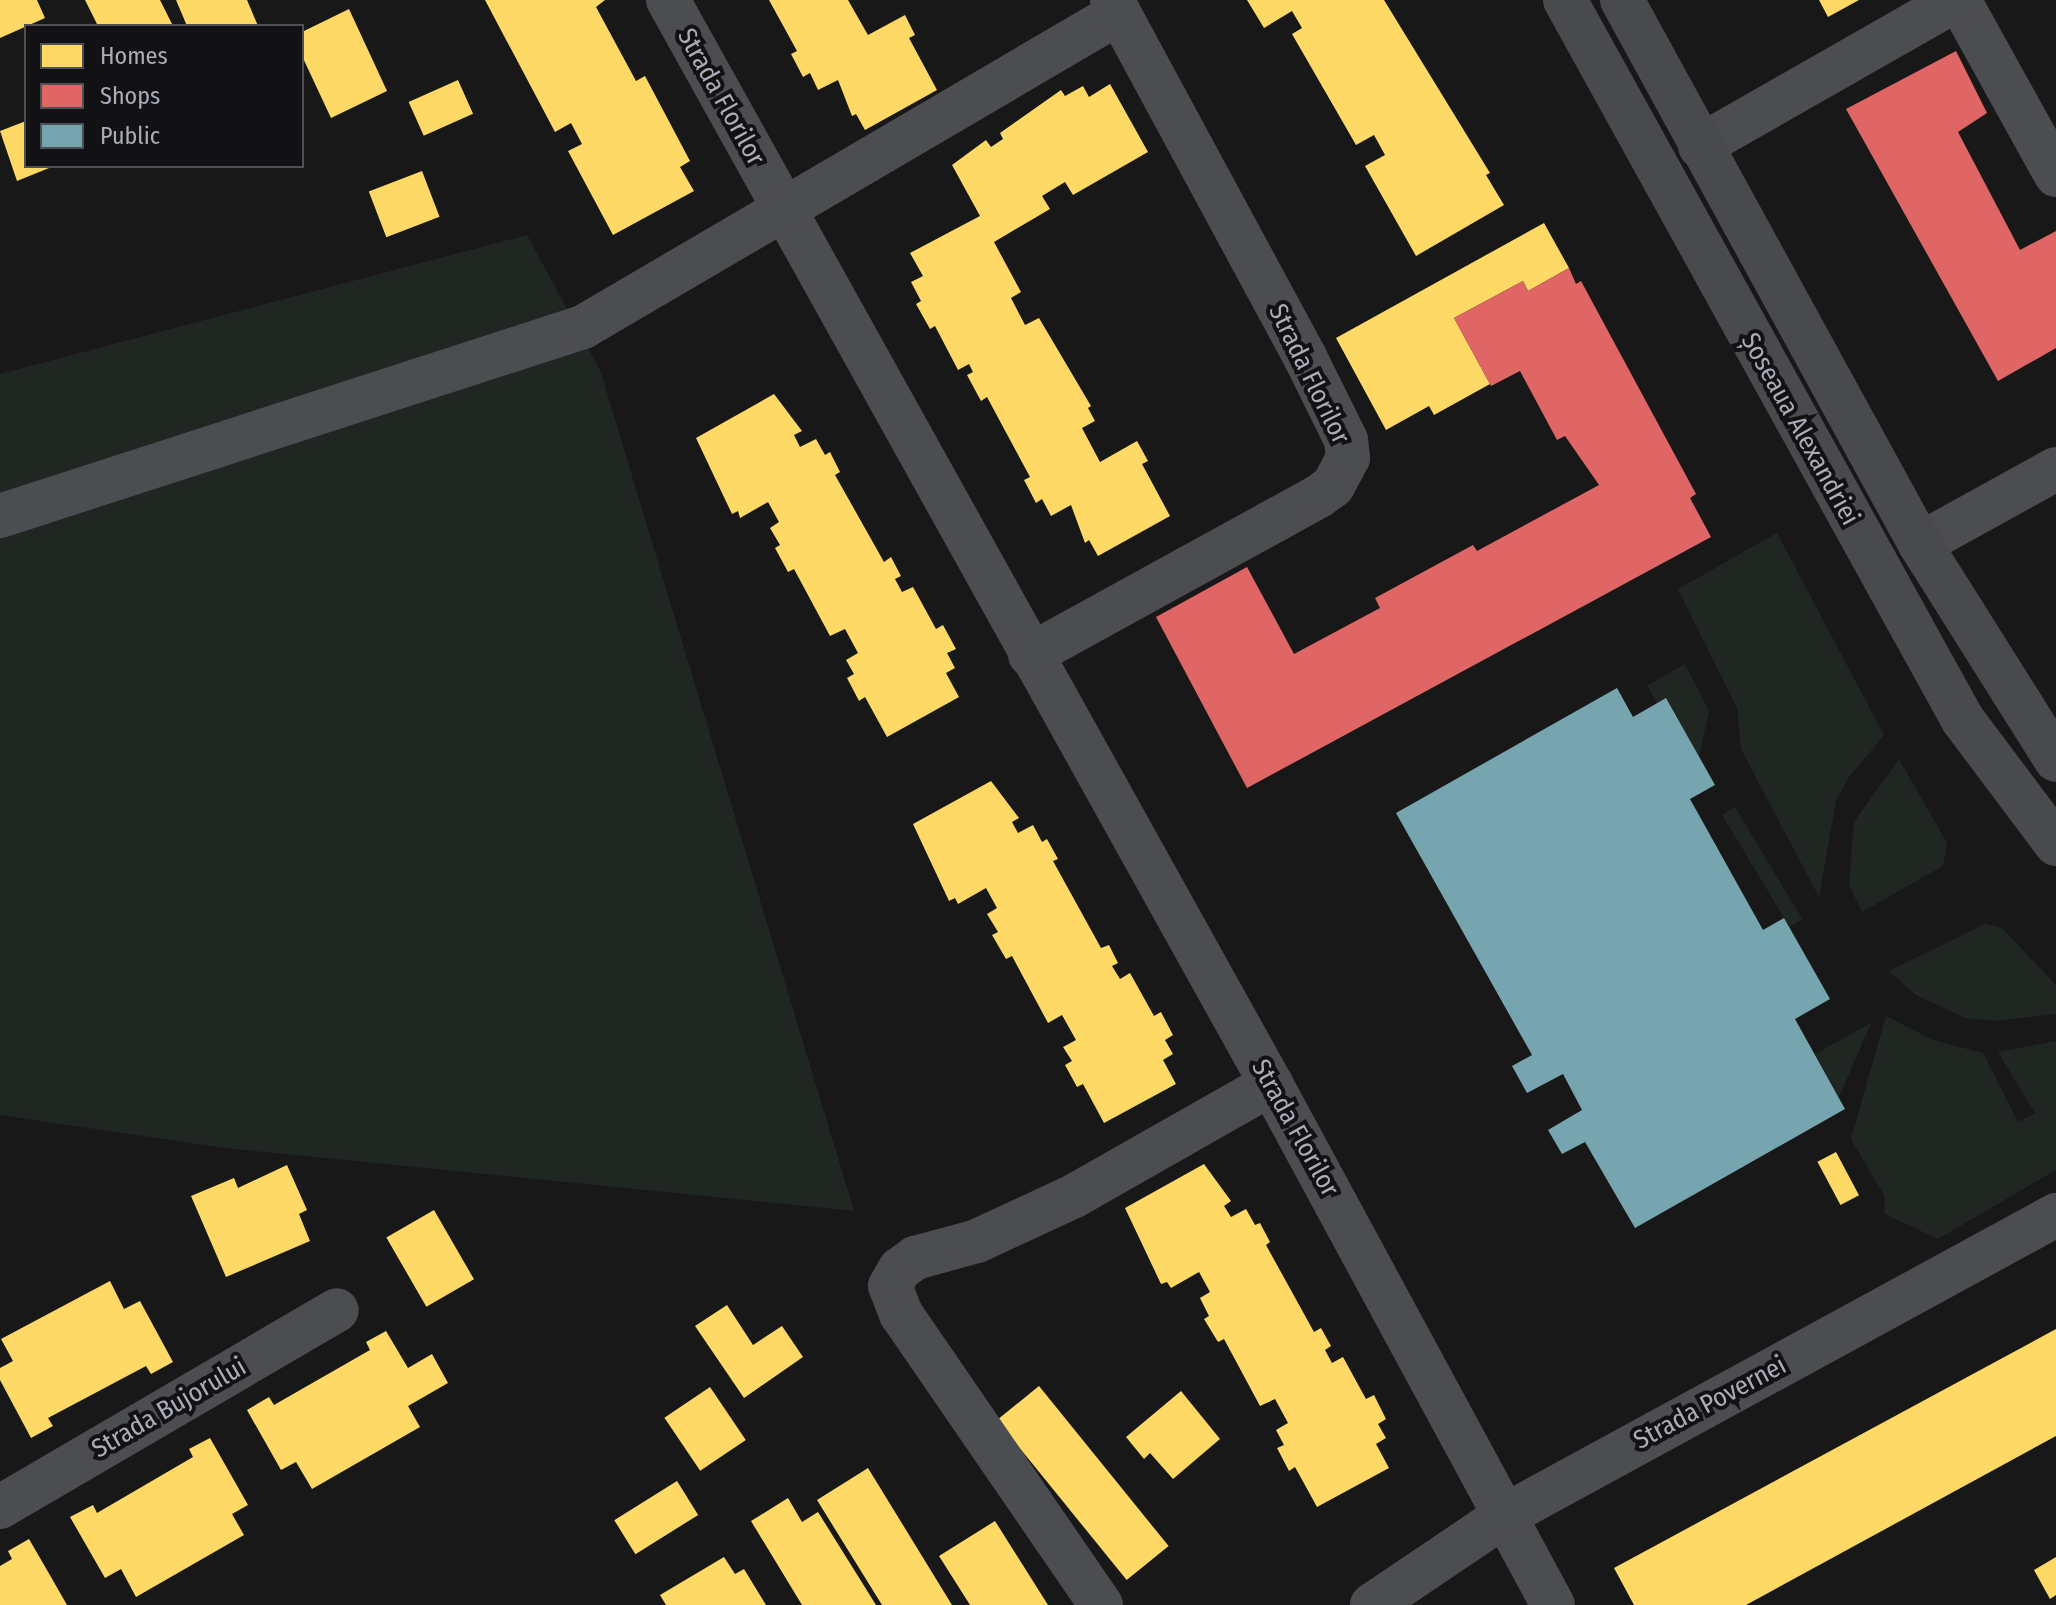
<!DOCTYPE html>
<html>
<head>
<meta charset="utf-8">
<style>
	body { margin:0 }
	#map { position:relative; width:2056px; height:1605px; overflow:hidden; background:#181818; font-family:"Fira Sans Condensed",sans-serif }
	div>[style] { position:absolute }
	.green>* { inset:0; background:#202722; transform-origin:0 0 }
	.homes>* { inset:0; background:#ffd966; transform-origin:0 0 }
	.shops>* { inset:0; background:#e06666 }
	.public>* { inset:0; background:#76a5af }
	.minor>* { height:44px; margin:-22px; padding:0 22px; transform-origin:22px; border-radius:22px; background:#4c4d51 }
	.highway>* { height:44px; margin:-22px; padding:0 22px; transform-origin:22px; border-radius:22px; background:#494a4d }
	span { translate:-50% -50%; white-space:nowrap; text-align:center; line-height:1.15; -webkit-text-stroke:8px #121214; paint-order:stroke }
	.street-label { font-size:26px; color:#aaadb8 }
	.legend { position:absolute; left:24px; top:24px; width:280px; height:144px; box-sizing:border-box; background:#121214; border:2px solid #4f5056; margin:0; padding:10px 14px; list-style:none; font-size:24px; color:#aaadb8 }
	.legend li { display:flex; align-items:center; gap:16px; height:40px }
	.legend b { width:40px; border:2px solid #4f5056 }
</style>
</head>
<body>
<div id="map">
	<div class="green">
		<i style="clip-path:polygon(527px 235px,600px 370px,854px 1211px,225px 1148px,0 1115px,0 374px)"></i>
		<i style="clip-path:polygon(1777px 533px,1884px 735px,1849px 777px,1836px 801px,1819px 897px,1741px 749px,1737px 708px,1678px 589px)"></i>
		<i style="clip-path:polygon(1685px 664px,1709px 711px,1699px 757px,1667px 699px,1657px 703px,1647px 686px)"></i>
		<i style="clip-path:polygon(1899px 759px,1947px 843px,1943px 866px,1862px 912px,1849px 885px,1854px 822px)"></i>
		<i style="left:1735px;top:807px;width:131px;height:15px;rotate:59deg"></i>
		<i style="clip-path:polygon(1985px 924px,2002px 928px,2056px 985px,2056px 1014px,1994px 1021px,1965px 1018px,1916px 995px,1889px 971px)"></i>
		<i style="clip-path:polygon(1886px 1016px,1933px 1040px,1983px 1053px,2018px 1122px,2035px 1113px,1998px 1052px,2056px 1041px,2056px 1170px,1938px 1239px,1885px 1214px,1884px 1195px,1851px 1139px)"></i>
		<i style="clip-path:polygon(1871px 1023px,1839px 1097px,1815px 1054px)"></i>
	</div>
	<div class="homes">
		<i style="clip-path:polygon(0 0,37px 0,45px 18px,0 38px)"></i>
		<i style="clip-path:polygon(85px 0,160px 0,173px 26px,98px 26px)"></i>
		<i style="clip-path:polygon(176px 0,247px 0,258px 26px,187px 26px)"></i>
		<i style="clip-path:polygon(485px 0,605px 0,596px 7px,636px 81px,645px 76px,690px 161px,680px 167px,694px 191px,613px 235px,568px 151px,582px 144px,571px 123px,555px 132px)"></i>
		<i style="clip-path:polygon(769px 0,848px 0,868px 35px,905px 15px,915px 35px,909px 38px,937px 90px,865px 130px,856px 114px,852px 116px,838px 80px,818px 90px,810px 73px,803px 77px,791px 54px,797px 51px)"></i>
		<i style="clip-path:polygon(1247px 0,1384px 0,1490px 173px,1486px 175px,1504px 205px,1416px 256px,1365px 166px,1385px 155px,1374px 135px,1356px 145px,1292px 34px,1302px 28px,1292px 11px,1264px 28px)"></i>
		<i style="clip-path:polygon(1819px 0,1859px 0,1828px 17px)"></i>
		<i style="clip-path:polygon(349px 9px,387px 91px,331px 118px,302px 56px,302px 32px)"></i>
		<i style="left:458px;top:80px;width:37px;height:54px;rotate:66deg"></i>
		<i style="clip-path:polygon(1110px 84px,1148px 152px,1073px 195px,1065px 182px,1042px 196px,1050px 209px,994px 242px,1021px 292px,1011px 298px,1025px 325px,1039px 318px,1091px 406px,1088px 408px,1095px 421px,1082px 428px,1100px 462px,1137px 441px,1148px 461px,1142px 464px,1170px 516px,1098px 556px,1089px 540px,1085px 543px,1071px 505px,1051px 516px,1042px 499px,1036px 503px,1024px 480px,1030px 477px,987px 397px,981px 401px,967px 375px,973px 372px,969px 364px,958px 370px,935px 326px,930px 329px,916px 304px,921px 301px,911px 282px,923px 276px,910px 253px,980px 216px,952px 165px,986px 140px,991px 147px,1003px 139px,1000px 133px,1061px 90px,1065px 96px,1083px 86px,1089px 97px)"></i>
		<i style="clip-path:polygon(26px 121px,26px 166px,54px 166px,17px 181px,0 131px)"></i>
		<i style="left:422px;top:171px;width:49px;height:57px;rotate:69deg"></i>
		<i style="clip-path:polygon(1544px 223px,1569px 268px,1528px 291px,1523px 281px,1454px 318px,1490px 384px,1434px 415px,1429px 406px,1386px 430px,1336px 338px)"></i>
		<i style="clip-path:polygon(774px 394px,802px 431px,794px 435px,800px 447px,816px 439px,825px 455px,830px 452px,840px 472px,835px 475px,884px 562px,891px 557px,901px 576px,895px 579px,902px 592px,913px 587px,936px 629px,943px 625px,956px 649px,947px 653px,955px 668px,946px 673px,959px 697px,887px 737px,865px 697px,859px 701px,847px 678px,854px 674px,846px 660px,858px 653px,845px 629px,830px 636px,794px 569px,788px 572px,775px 548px,780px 545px,770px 528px,779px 522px,768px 502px,740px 518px,738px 511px,732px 514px,696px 438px)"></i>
		<i style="clip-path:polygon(991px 781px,1019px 818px,1012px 822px,1018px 833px,1033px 825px,1042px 842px,1047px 839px,1058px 859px,1053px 861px,1101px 948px,1109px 945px,1118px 963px,1112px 966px,1120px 979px,1130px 973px,1154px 1016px,1161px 1012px,1173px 1035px,1165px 1040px,1173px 1054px,1163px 1060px,1176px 1084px,1104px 1123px,1083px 1084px,1077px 1087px,1065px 1065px,1072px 1061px,1063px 1047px,1076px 1040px,1062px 1015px,1048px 1023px,1012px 956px,1006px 959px,992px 935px,998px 932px,987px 914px,997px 908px,986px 888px,958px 904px,955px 898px,949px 901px,913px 824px)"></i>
		<i style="left:1836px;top:1152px;width:49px;height:21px;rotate:62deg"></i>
		<i style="clip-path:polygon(1204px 1164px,1231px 1201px,1224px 1206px,1231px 1217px,1246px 1209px,1255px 1225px,1260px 1223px,1270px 1242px,1266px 1245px,1314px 1332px,1321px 1328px,1331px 1346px,1325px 1350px,1332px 1363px,1343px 1357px,1366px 1399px,1374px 1395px,1386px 1419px,1378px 1424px,1386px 1438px,1376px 1444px,1389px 1468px,1317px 1507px,1295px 1467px,1289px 1471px,1277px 1448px,1284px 1445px,1276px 1430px,1288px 1423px,1275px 1399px,1260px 1406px,1224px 1339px,1218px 1342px,1204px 1319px,1209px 1316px,1200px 1298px,1210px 1292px,1199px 1272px,1171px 1288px,1167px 1282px,1161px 1284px,1125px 1208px)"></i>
		<i style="clip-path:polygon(287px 1165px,307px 1210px,299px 1214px,310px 1241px,226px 1277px,191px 1196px,234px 1178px,238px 1188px)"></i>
		<i style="left:434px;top:1210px;width:80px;height:55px;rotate:60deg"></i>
		<i style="clip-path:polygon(110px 1281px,124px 1309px,140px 1301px,173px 1362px,151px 1374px,146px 1366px,48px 1418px,53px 1426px,31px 1438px,0 1380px,0 1368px,13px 1361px,1px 1339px)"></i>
		<i style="clip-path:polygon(727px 1305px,753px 1345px,782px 1326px,803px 1357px,744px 1398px,695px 1326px)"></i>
		<i style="clip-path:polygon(2056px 1329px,2056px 1436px,1746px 1605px,1634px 1605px,1614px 1568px)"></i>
		<i style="clip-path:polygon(386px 1331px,408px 1368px,432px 1354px,448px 1383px,408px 1406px,420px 1427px,312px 1489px,296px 1462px,281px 1470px,247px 1410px,269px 1397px,274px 1405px,370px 1350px,366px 1342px)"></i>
		<i style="left:1039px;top:1386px;width:206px;height:54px;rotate:51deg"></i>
		<i style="left:710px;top:1387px;width:64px;height:55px;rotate:56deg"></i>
		<i style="clip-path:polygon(1181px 1391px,1220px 1439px,1173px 1479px,1150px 1453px,1144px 1459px,1126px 1437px)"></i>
		<i style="clip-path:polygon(210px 1438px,248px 1505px,232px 1514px,244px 1535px,136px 1597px,121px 1569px,105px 1578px,70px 1517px,93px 1505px,97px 1513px,193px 1457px,189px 1449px)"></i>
		<i style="clip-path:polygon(868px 1468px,952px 1605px,882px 1605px,817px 1500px)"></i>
		<i style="left:677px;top:1481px;width:40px;height:74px;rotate:58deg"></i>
		<i style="clip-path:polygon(788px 1498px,802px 1522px,818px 1512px,876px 1605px,802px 1605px,751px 1521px)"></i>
		<i style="clip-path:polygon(995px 1521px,1048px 1605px,970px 1605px,939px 1556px)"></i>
		<i style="clip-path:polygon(29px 1539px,51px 1577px,67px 1605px,0 1605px,0 1566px,12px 1559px,8px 1551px)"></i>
		<i style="clip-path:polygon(724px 1557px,735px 1574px,744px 1569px,766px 1605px,666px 1605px,660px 1595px)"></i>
		<i style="clip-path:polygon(2056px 1557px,2056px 1595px,2050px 1599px,2034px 1570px)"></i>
	</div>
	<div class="shops">
		<i style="clip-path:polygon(1956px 51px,1987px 113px,1958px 132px,2020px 250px,2056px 231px,2056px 348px,1998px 381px,1846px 109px)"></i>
		<i style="clip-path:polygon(1569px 268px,1576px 284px,1581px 281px,1696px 494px,1690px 498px,1711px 537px,1247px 788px,1156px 617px,1247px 567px,1294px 654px,1380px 608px,1375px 598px,1473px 545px,1477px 551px,1599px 485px,1565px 436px,1557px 440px,1520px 371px,1491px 386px,1454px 318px,1523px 281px,1528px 291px)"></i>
	</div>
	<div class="public">
		<i style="clip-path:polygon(1617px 688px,1633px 717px,1666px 698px,1715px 785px,1690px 799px,1763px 930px,1784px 918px,1830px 999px,1795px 1019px,1845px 1109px,1635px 1228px,1585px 1142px,1562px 1154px,1548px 1130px,1582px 1110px,1563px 1074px,1527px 1093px,1512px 1066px,1532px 1055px,1396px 813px)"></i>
	</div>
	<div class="minor">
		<i style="left:668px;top:0;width:1240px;rotate:60.91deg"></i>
		<i style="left:1271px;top:1084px;width:592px;rotate:61.57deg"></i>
		<i style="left:1959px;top:0;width:200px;rotate:61deg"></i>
		<i style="left:1700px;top:146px;width:295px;rotate:-29.7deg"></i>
		<i style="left:0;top:516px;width:613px;rotate:-17.96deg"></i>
		<i style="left:583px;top:327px;width:621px;rotate:-30.36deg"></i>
		<i style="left:1920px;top:544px;width:155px;rotate:-28.9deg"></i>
		<i style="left:1030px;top:655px;width:330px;rotate:-28.8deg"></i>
		<i style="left:1319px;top:496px;width:17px;rotate:-36deg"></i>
		<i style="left:1333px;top:486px;width:32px;rotate:-62deg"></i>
		<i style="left:1348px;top:458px;width:18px;rotate:-96deg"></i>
		<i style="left:1346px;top:440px;width:93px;rotate:-116.3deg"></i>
		<i style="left:1305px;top:357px;width:406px;rotate:-118.4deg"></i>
		<i style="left:0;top:1507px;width:390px;rotate:-30.3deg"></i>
		<i style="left:1101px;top:1605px;width:353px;rotate:-124.5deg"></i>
		<i style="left:901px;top:1314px;width:30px;rotate:-111deg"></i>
		<i style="left:890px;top:1286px;width:20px;rotate:-60deg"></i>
		<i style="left:900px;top:1269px;width:19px;rotate:-36deg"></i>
		<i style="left:915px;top:1258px;width:64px;rotate:-15.3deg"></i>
		<i style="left:977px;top:1241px;width:107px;rotate:-24.9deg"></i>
		<i style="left:1074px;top:1196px;width:227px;rotate:-29.6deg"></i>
		<i style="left:1372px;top:1605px;width:159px;rotate:-34deg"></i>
		<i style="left:1504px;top:1516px;width:629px;rotate:-28.6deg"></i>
	</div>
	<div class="highway">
		<i style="left:1565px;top:0;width:823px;rotate:61.07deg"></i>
		<i style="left:1963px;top:720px;width:155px;rotate:53.1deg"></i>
		<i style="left:1622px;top:0;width:620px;rotate:61.29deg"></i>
		<i style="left:1920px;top:544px;width:255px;rotate:57.8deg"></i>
	</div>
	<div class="street-label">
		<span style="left:721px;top:97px;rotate:61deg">Strada Florilor</span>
		<span style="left:1309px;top:374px;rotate:64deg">Strada Florilor</span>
		<span style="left:1800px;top:429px;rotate:61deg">Șoseaua Alexandriei</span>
		<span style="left:1295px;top:1128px;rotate:61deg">Strada Florilor</span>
		<span style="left:1710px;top:1403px;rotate:-28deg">Strada Povernei</span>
		<span style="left:169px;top:1408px;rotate:-30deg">Strada Bujorului</span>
	</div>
	<ul class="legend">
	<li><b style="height:22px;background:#ffd966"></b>Homes</li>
	<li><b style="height:22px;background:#e06666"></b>Shops</li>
	<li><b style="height:22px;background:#76a5af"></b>Public</li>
	</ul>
</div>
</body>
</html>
